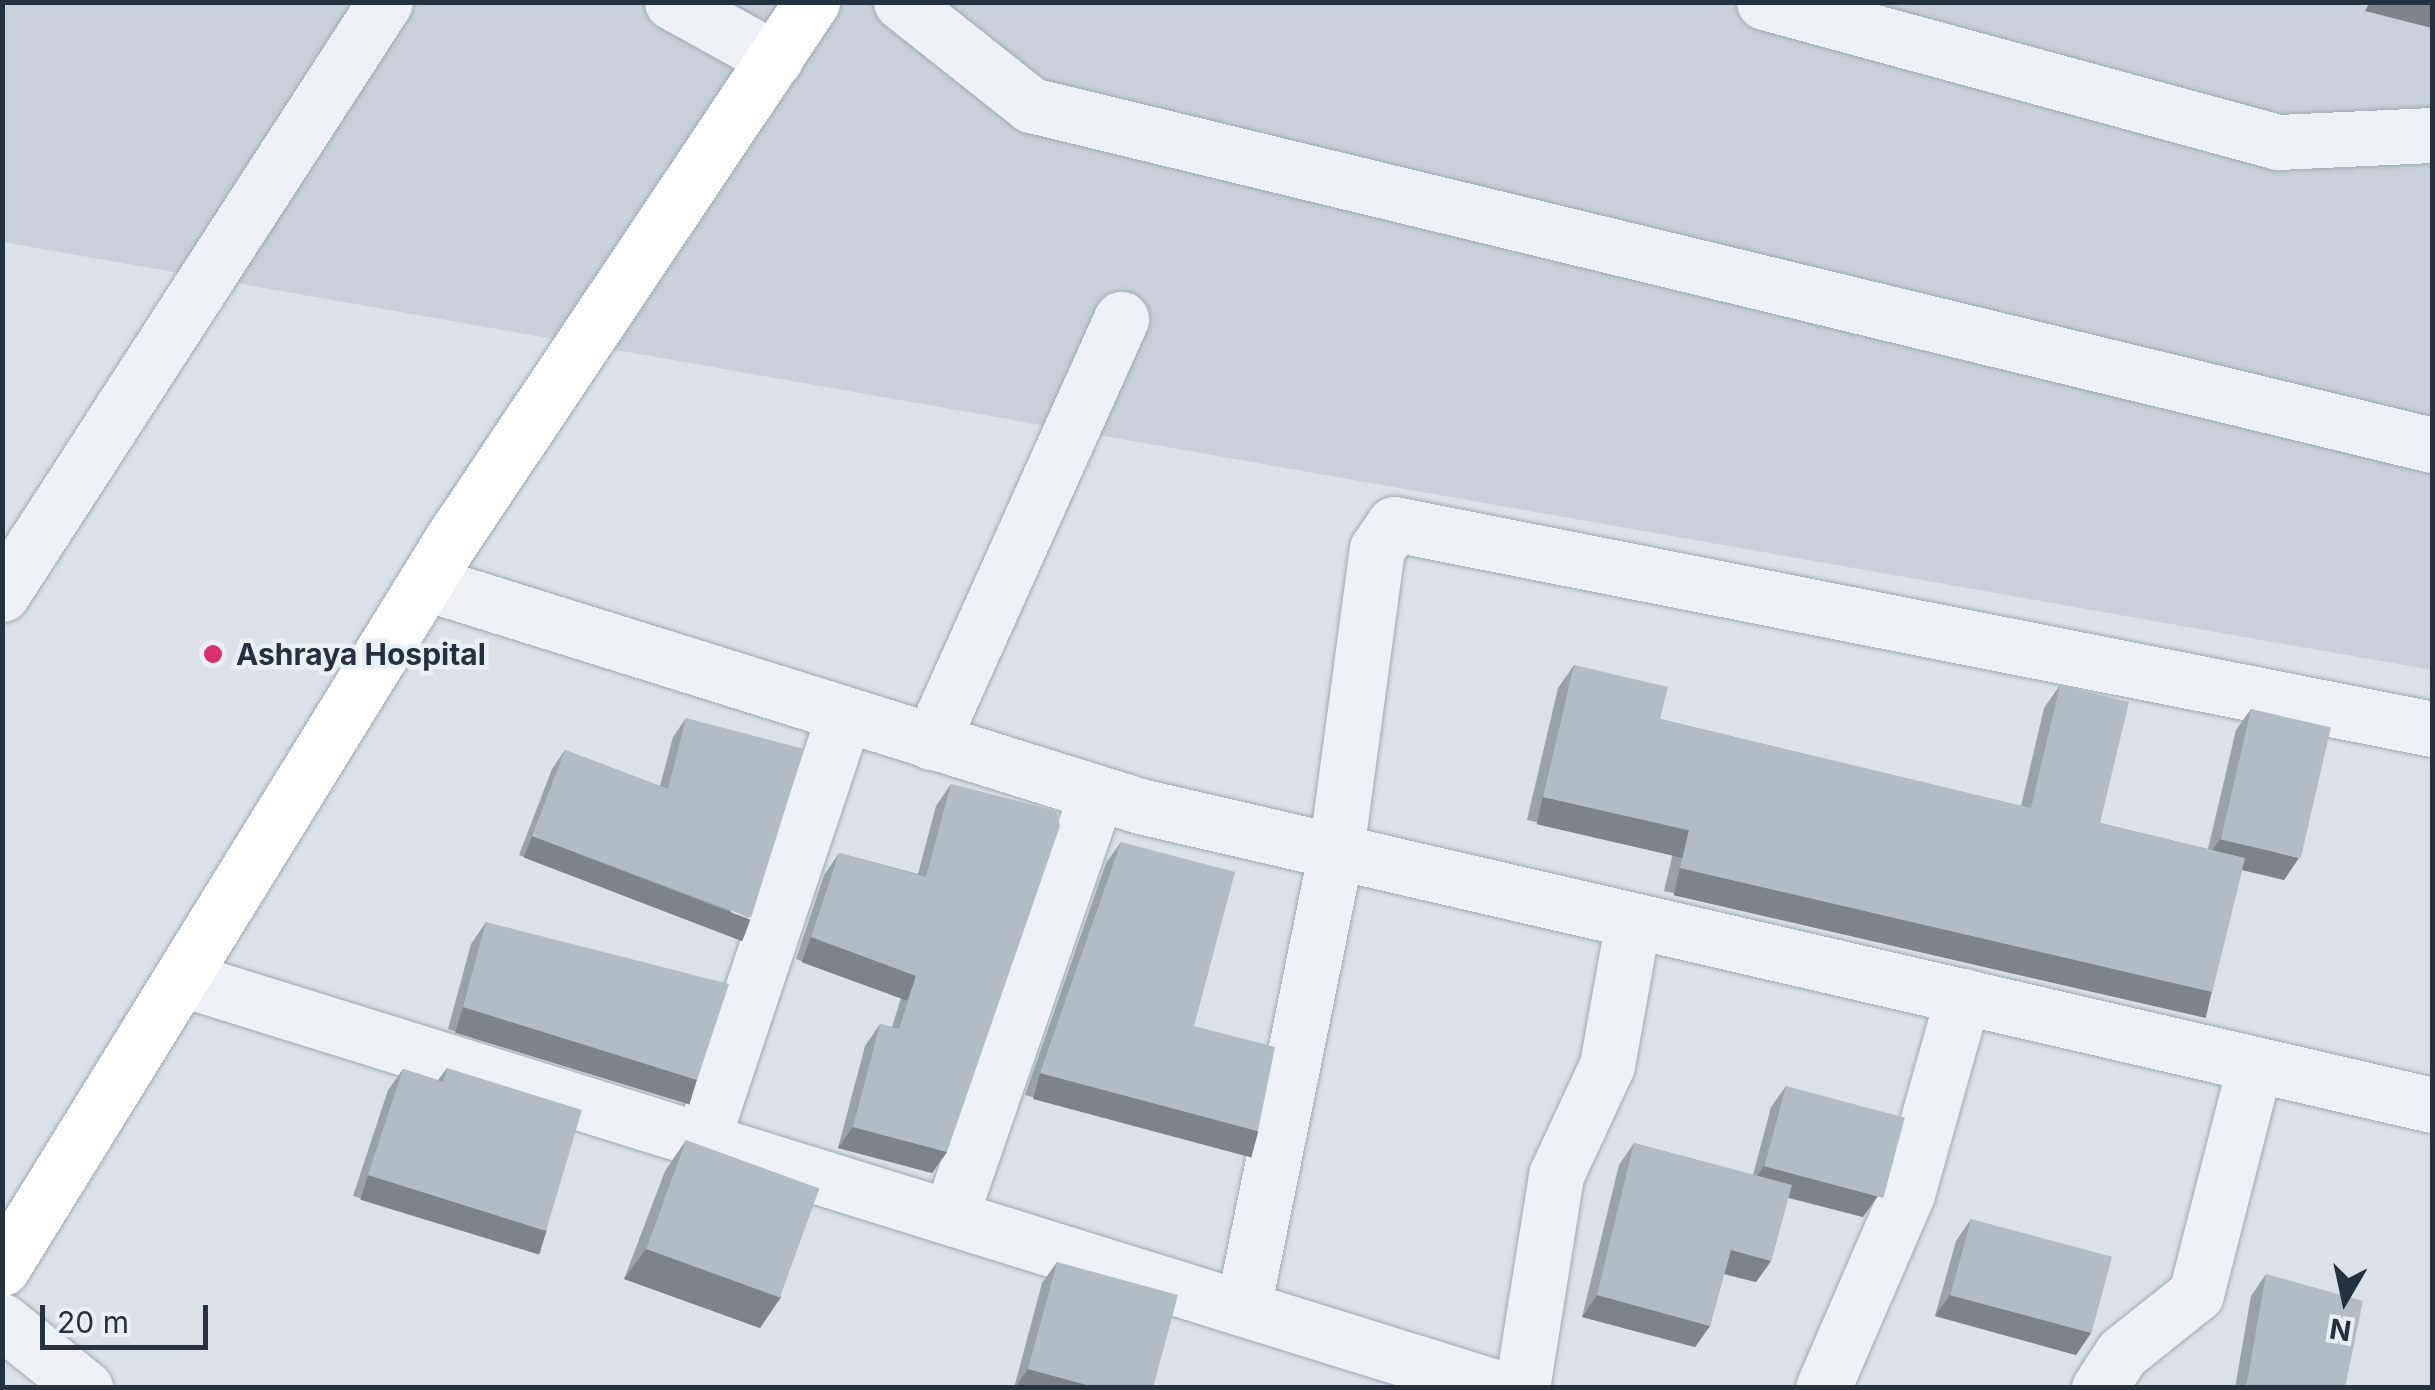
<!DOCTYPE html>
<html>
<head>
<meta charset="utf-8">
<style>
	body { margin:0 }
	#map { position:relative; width:2435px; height:1390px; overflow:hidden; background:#dae2e7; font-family:Inter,sans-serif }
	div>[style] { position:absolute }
	.built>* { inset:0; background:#c8d1d9 }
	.roads { filter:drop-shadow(0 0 2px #9faab1) drop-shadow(0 0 2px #9faab1) }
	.minor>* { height:55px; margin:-27.5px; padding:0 27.5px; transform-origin:27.5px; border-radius:27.5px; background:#edf1f5 }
	.major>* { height:55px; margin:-27.5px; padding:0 27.5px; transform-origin:27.5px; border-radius:27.5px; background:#fff }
	.wall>* { inset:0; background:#98a2a9 }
	.shaded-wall>* { inset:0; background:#7c8489; transform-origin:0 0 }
	.building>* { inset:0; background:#b1bcc4; transform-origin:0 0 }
	.dots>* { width:28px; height:28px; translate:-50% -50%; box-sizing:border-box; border:5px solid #e9f0f4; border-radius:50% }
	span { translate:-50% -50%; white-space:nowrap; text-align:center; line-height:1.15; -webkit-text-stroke:9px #e9f0f4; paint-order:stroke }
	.poi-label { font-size:30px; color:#23323e; font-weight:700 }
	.left { translate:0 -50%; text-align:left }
	.frame { position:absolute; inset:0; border:5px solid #23323e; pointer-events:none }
	.north { position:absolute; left:2295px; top:1250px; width:100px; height:100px; -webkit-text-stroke:8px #e9f0f4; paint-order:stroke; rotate:189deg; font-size:28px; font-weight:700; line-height:40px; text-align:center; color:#23323e }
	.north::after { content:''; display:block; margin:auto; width:35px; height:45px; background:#23323e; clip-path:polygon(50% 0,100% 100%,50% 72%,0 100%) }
	.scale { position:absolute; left:40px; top:1305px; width:168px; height:45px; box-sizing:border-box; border:5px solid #23323e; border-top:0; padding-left:12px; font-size:30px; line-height:35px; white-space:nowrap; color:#23323e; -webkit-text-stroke:8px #e9f0f4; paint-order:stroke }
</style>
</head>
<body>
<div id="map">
	<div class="built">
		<i style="clip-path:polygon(2px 3px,2432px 3px,2432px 670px,3px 242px)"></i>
	</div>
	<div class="roads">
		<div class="minor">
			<i style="left:672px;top:2px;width:118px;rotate:29deg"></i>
			<i style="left:901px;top:2px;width:166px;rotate:38.4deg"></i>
			<i style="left:1031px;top:105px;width:1442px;rotate:13.64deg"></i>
			<i style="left:1764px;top:2px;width:533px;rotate:15.24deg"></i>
			<i style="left:2278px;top:142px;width:154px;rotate:-2.6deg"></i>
			<i style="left:426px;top:583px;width:748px;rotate:17.34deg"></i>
			<i style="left:1140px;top:806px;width:1326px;rotate:13.03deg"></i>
			<i style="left:2px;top:594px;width:705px;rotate:-57.1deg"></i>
			<i style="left:931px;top:742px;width:464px;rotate:-65.8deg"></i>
			<i style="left:186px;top:980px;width:1374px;rotate:17.27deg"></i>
			<i style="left:702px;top:1140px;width:448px;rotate:-71.5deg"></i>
			<i style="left:950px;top:1217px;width:449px;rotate:-70.9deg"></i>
			<i style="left:1243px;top:1308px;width:466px;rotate:-78.5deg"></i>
			<i style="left:1336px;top:851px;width:305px;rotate:-82.3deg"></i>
			<i style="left:1377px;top:549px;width:30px;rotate:-56deg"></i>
			<i style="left:1394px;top:524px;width:1058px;rotate:11.17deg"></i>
			<i style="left:2px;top:1321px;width:107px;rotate:38.9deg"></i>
			<i style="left:1522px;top:1388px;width:216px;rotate:-80.9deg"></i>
			<i style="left:1556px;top:1175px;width:121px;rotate:-65.1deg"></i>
			<i style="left:1607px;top:1065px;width:147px;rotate:-79.8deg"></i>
			<i style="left:1823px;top:1388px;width:211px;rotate:-66.6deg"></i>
			<i style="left:1907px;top:1194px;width:206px;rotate:-74.2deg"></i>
			<i style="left:2099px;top:1388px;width:42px;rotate:-56.7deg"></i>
			<i style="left:2122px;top:1353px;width:95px;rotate:-38.6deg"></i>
			<i style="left:2196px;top:1294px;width:237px;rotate:-75.6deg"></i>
		</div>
		<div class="major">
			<i style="left:2px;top:1268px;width:854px;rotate:-58.3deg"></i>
			<i style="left:451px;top:541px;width:649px;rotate:-56.19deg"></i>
		</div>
	</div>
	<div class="wall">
		<i style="clip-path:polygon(1574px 665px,1660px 719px,2021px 806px,2044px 708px,2060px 685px,2100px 823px,2208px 849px,2236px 730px,2251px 709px,2284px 880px,2242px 870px,2212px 992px,2196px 1015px,1664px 891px,1673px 853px,1527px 820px,1558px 688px)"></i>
		<i style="clip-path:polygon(686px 718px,737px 937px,519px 855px,552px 769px,565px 750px,660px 786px,673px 737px)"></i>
		<i style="clip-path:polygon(951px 784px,947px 1152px,932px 1173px,838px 1148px,865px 1046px,880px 1024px,892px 1027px,901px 998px,796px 959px,824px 875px,839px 853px,918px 874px,936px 806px)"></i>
		<i style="clip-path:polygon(1121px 842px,1194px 1026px,1258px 1131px,1243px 1152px,1025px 1095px,1106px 863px)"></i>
		<i style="clip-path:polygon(486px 922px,697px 1080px,682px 1102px,448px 1029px,471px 944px)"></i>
		<i style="clip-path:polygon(447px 1068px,546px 1231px,531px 1252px,353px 1196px,388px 1090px,403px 1069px,438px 1080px)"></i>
		<i style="clip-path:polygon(1786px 1086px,1863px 1217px,1788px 1198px,1771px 1261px,1756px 1282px,1724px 1274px,1710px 1326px,1695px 1347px,1582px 1317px,1619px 1165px,1634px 1143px,1753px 1175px,1771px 1107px)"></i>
		<i style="clip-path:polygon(686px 1140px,781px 1297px,760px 1328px,624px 1279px,665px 1171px)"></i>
		<i style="clip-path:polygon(1971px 1219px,2091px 1333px,2076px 1355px,1935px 1316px,1956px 1241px)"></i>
		<i style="clip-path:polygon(1057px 1262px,1153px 1388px,1014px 1388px,1042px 1283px)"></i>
		<i style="clip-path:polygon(2266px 1274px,2345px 1388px,2235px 1388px,2251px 1296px)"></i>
	</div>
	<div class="shaded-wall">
		<i style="clip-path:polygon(2370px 2px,2432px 3px,2432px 28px,2365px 11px)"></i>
		<i style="left:1543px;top:797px;width:150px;height:28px;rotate:13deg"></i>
		<i style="left:532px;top:836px;width:234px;height:23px;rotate:21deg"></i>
		<i style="clip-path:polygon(2220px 839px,2299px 858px,2284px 880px,2205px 861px)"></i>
		<i style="left:1680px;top:868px;width:546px;height:28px;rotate:13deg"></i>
		<i style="left:811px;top:937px;width:112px;height:27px;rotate:20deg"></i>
		<i style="left:463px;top:1007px;width:245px;height:27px;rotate:17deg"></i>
		<i style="left:1040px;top:1073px;width:226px;height:27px;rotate:15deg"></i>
		<i style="clip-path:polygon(853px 1127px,947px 1152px,932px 1173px,838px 1148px)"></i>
		<i style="clip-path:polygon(1764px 1166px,1878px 1196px,1863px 1217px,1749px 1187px)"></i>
		<i style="left:368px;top:1175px;width:187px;height:26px;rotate:17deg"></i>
		<i style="clip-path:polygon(646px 1249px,781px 1297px,760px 1328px,624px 1279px)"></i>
		<i style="clip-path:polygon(1731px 1250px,1771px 1261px,1756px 1282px,1716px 1272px)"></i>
		<i style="clip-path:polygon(1597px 1295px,1710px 1326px,1695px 1347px,1582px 1317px)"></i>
		<i style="clip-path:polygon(1950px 1295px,2091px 1333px,2076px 1355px,1935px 1316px)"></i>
		<i style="clip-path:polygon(1028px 1369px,1098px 1388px,1015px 1388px)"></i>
	</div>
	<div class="building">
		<i style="clip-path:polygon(1574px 665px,1668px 687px,1660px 719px,2031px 808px,2060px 685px,2129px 702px,2100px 823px,2245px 858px,2212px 992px,1680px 868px,1689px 830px,1543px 797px)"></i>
		<i style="left:2251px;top:709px;width:82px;height:134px;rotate:13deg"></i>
		<i style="clip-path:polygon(686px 718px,804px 749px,751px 918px,532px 836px,565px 750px,668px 789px)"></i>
		<i style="clip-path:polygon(951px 784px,1057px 811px,1060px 826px,947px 1152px,853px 1127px,880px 1024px,899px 1029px,916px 976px,811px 937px,839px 853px,926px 877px)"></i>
		<i style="clip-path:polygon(1121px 842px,1235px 872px,1194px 1026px,1275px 1047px,1258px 1131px,1040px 1073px)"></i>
		<i style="clip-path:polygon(486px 922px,729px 984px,697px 1080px,463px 1007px)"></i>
		<i style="clip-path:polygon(447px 1068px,582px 1110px,546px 1231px,368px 1175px,403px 1069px,443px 1082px)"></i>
		<i style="left:1786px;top:1086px;width:123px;height:83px;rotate:15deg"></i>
		<i style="left:686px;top:1140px;width:142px;height:116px;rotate:20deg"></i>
		<i style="clip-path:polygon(1634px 1143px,1792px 1185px,1771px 1261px,1731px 1250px,1710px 1326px,1597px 1295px)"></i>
		<i style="left:1971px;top:1219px;width:146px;height:79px;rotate:15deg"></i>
		<i style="clip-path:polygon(1057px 1262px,1178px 1295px,1153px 1388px,1098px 1388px,1028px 1369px)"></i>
		<i style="clip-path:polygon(2266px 1274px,2363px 1301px,2345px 1388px,2246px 1388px)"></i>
	</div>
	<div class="dots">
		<i style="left:213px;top:654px;background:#da306e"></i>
	</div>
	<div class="poi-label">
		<span class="left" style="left:236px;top:654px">Ashraya Hospital</span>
	</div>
	<div class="frame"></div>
	<div class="north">N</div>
	<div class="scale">20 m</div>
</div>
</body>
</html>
